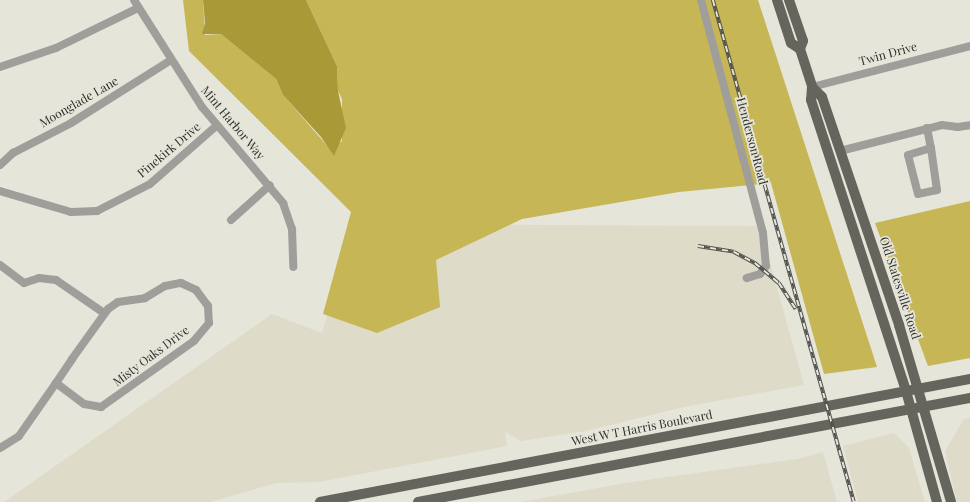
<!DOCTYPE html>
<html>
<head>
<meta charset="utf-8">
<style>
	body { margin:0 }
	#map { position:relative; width:970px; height:502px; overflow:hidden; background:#e6e5da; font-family:"Playfair Display",serif }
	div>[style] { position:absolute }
	.built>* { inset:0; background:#dedbc9 }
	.forest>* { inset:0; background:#c6b655 }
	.water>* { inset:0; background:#aa9a37 }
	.street>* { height:8px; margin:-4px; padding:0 4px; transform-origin:4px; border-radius:4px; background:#9f9e9a }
	.primary>* { height:10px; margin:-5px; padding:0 5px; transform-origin:5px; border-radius:5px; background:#66655d }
	.rail>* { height:3.5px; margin-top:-1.75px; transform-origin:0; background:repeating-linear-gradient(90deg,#e6e5da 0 6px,#53524e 0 12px); box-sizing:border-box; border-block:1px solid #53524e }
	span { translate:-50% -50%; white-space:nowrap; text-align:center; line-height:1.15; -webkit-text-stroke:3.5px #e6e5da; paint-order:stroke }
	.street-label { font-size:12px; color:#302f2c }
</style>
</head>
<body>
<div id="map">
	<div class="built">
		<i style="clip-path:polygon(356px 224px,760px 226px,804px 385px,684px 407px,586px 431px,521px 441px,505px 432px,507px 446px,319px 482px,277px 483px,210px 502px,4px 502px,272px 314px,322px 333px)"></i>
		<i style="clip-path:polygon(970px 418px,970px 502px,957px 502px,945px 451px,964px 419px)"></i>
		<i style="clip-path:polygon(894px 433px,909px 448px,925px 502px,858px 502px,843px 446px)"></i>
		<i style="clip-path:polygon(823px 452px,837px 502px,521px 502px,625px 483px,797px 459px)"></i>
	</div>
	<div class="forest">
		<i style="clip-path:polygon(183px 0,203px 0,205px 35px,221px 34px,276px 79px,283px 95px,330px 149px,342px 141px,342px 99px,338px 91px,337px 66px,306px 0,758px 0,877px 367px,824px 374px,771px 183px,679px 192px,522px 219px,436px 260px,440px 307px,377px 333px,323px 314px,351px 212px,189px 51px)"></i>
		<i style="clip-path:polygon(970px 201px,970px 358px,928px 366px,875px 223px)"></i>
	</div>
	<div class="water">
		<i style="clip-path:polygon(203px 0,306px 0,337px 66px,338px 91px,346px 128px,334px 156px,321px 137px,283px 95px,276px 79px,221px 34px,202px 34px,205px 23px)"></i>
	</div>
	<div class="street">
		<i style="left:134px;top:0;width:127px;rotate:57.6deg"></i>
		<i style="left:202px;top:107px;width:126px;rotate:49.8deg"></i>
		<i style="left:283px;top:203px;width:28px;rotate:71deg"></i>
		<i style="left:292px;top:229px;width:38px;rotate:88deg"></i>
		<i style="left:701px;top:0;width:241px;rotate:75.1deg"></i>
		<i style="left:763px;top:233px;width:33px;rotate:85deg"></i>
		<i style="left:766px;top:266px;width:10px;rotate:127deg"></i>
		<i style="left:760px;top:274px;width:14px;rotate:163deg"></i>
		<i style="left:0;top:67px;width:59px;rotate:-18.7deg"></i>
		<i style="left:56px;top:48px;width:91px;rotate:-26deg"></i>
		<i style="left:812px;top:87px;width:163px;rotate:-14.5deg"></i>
		<i style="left:927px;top:128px;width:20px;rotate:79deg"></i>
		<i style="left:931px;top:148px;width:42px;rotate:81.9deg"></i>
		<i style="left:937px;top:190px;width:19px;rotate:168deg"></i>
		<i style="left:918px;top:194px;width:40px;rotate:-104.4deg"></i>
		<i style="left:908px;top:155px;width:24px;rotate:-17deg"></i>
		<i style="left:840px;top:151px;width:105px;rotate:-14.3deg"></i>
		<i style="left:942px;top:125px;width:16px;rotate:7deg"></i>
		<i style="left:958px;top:127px;width:12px;rotate:-9deg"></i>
		<i style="left:0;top:165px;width:18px;rotate:-43deg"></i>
		<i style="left:13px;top:153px;width:65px;rotate:-27.3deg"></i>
		<i style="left:71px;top:123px;width:118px;rotate:-32.2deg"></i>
		<i style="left:0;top:191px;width:74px;rotate:16.5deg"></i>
		<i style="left:71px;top:212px;width:26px;rotate:-2deg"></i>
		<i style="left:97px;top:211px;width:59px;rotate:-27deg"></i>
		<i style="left:150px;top:184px;width:88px;rotate:-41.3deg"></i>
		<i style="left:231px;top:220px;width:52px;rotate:-41.9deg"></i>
		<i style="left:0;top:265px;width:30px;rotate:37deg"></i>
		<i style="left:24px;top:283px;width:16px;rotate:-18deg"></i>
		<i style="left:39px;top:278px;width:17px;rotate:7deg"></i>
		<i style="left:56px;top:280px;width:58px;rotate:34.5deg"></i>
		<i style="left:0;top:448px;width:22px;rotate:-32deg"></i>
		<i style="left:19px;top:436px;width:65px;rotate:-55.1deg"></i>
		<i style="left:56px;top:383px;width:29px;rotate:-56deg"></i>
		<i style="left:72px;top:359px;width:62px;rotate:-54.2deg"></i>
		<i style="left:108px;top:309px;width:12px;rotate:-35deg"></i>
		<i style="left:118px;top:302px;width:27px;rotate:-8deg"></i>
		<i style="left:145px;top:298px;width:23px;rotate:-31deg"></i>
		<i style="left:165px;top:286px;width:16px;rotate:-11deg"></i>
		<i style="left:181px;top:283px;width:17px;rotate:25deg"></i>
		<i style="left:196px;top:290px;width:20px;rotate:53deg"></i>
		<i style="left:208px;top:306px;width:17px;rotate:87deg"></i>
		<i style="left:209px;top:323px;width:23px;rotate:130deg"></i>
		<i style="left:194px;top:341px;width:114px;rotate:144.6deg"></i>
		<i style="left:101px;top:407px;width:17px;rotate:-170deg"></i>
		<i style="left:84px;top:404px;width:35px;rotate:-143deg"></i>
	</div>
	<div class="primary">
		<i style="left:777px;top:0;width:45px;rotate:72deg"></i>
		<i style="left:791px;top:43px;width:11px;rotate:34deg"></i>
		<i style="left:789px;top:0;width:43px;rotate:71.1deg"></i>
		<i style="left:803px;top:41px;width:9px;rotate:111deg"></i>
		<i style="left:800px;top:49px;width:40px;rotate:72deg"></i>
		<i style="left:812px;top:87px;width:13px;rotate:94deg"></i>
		<i style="left:811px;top:100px;width:306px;rotate:71.9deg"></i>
		<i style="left:906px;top:391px;width:115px;rotate:74.4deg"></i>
		<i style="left:812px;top:87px;width:14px;rotate:45deg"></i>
		<i style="left:822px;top:97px;width:241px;rotate:71.3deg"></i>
		<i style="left:899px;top:325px;width:184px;rotate:73.6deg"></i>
		<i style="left:320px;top:502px;width:662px;rotate:-10.72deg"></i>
		<i style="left:418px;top:502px;width:562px;rotate:-10.67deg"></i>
	</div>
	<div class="rail">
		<i style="left:713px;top:0;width:521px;rotate:74.31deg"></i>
		<i style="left:698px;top:246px;width:36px;rotate:9deg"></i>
		<i style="left:734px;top:252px;width:24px;rotate:28deg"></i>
		<i style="left:755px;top:263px;width:31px;rotate:40deg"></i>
		<i style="left:779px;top:283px;width:31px;rotate:57deg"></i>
	</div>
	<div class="street-label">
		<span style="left:888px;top:54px;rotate:-15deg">Twin Drive</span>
		<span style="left:79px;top:102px;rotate:-30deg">Moonglade Lane</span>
		<span style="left:233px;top:123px;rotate:50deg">Mint Harbor Way</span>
		<span style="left:752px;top:141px;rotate:75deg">Henderson Road</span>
		<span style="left:169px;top:150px;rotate:-40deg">Pinekirk Drive</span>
		<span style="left:900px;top:288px;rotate:72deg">Old Statesville Road</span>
		<span style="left:151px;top:356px;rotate:-37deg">Misty Oaks Drive</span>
		<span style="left:642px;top:428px;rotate:-11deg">West W T Harris Boulevard</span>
	</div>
</div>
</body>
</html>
